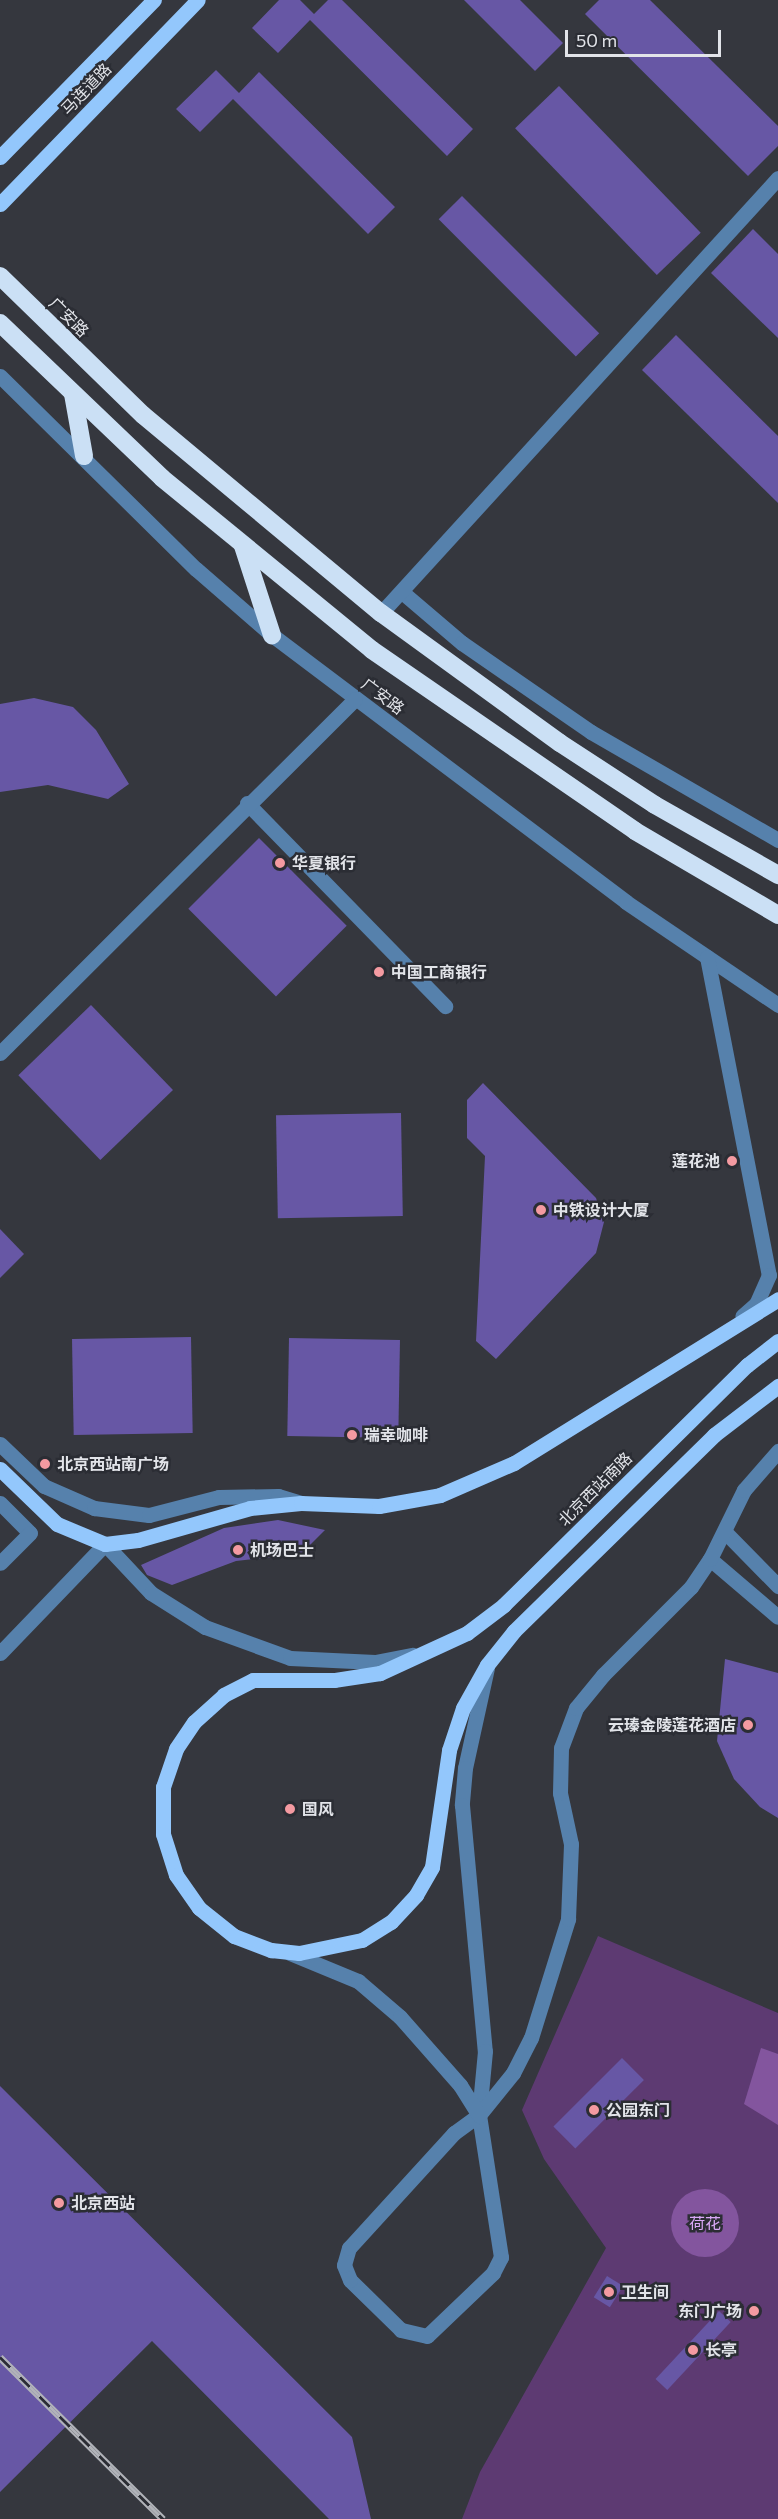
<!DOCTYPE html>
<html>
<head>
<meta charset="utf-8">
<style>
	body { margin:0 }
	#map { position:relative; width:778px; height:2519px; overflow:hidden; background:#35373e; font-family:Commissioner,"Noto Sans SC",sans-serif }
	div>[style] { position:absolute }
	.green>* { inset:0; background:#5d3a72 }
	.forest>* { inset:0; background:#83559e }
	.round { border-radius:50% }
	.building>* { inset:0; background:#6757a5; transform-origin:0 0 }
	.minor>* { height:15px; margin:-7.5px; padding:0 7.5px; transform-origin:7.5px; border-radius:7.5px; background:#5681ac }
	.major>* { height:15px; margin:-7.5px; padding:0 7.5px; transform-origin:7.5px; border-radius:7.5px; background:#93c7fc }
	.highway>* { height:18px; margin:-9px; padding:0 9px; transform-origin:9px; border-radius:9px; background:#cbe0f5 }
	.rail>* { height:7px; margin-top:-3.5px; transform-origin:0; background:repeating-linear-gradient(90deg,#2b2d34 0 14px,#b1b3b9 0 28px); box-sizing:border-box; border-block:2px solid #b1b3b9 }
	.dots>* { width:16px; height:16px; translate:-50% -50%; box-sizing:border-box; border:3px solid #2b2d34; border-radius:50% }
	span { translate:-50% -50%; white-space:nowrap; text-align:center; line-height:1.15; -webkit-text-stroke:5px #2b2d34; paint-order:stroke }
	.street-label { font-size:16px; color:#e2e4e9 }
	.poi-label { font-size:16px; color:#e2e4e9; font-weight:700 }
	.left { translate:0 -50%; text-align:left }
	.right { translate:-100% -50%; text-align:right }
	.park-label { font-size:16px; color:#d9a8f7 }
	.scale { position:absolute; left:565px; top:30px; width:156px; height:27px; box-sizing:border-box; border:3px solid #e2e4e9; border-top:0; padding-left:8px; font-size:18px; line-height:21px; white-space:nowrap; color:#e2e4e9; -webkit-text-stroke:4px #2b2d34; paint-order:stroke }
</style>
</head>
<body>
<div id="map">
	<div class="green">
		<i style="clip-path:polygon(598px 1936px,778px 2013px,778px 2519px,462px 2519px,480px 2472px,606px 2248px,544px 2159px,522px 2110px)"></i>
	</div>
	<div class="forest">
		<i style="clip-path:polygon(761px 2048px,778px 2054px,778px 2125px,744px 2104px)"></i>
		<i class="round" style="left:671px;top:2189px;width:68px;height:68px"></i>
	</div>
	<div class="building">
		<i style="clip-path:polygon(279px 0,300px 0,314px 14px,328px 0,342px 0,473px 129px,447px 156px,310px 20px,278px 53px,252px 28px)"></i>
		<i style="clip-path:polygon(464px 0,520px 0,563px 43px,535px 71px)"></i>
		<i style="clip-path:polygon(599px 0,650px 0,778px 126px,778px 146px,748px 176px,585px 14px)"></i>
		<i style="clip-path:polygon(216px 70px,239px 93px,259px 72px,395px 207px,368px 234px,233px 99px,200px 132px,176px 109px)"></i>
		<i style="left:559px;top:86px;width:204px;height:61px;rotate:46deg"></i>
		<i style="left:462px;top:196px;width:194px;height:33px;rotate:45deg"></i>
		<i style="clip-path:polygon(753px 229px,778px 254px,778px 338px,711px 273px)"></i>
		<i style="clip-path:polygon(676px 335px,778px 436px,778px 503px,642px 370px)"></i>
		<i style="clip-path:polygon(34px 698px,73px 707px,96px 730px,129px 784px,108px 799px,48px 785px,0 792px,0 704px)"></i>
		<i style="left:259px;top:838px;width:124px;height:100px;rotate:45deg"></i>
		<i style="left:91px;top:1005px;width:118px;height:101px;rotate:46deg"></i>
		<i style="clip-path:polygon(483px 1083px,596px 1198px,604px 1222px,596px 1253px,496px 1359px,476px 1341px,485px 1156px,467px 1138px,467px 1100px)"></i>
		<i style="left:401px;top:1113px;width:103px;height:125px;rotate:89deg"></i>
		<i style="clip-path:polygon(0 1229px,24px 1254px,0 1278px)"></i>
		<i style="left:191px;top:1337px;width:96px;height:119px;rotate:89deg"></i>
		<i style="left:289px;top:1338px;width:111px;height:98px;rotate:1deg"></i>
		<i style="clip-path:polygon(278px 1520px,325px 1530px,301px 1554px,236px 1561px,172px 1585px,147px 1575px,141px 1565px,224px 1528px)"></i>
		<i style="clip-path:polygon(725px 1659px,778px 1673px,778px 1818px,760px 1807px,734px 1779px,717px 1741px)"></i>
		<i style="left:622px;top:2058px;width:31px;height:97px;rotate:45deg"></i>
		<i style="clip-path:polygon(0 2086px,352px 2437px,371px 2519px,329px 2519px,152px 2341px,0 2492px)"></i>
		<i style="left:607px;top:2276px;width:19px;height:25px;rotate:32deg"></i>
		<i style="left:719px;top:2311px;width:16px;height:93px;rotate:43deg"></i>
	</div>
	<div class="minor">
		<i style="left:0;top:376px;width:275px;rotate:44.6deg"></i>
		<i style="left:196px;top:569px;width:101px;rotate:41deg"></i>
		<i style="left:272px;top:635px;width:443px;rotate:37deg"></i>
		<i style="left:626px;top:902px;width:184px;rotate:34.1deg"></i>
		<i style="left:402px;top:592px;width:79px;rotate:40.4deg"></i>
		<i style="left:462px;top:643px;width:157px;rotate:34.6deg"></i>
		<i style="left:591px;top:732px;width:216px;rotate:30deg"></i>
		<i style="left:381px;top:613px;width:589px;rotate:-47.62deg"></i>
		<i style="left:247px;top:803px;width:284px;rotate:45.7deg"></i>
		<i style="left:707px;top:957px;width:324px;rotate:79deg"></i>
		<i style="left:769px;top:1275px;width:32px;rotate:114deg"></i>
		<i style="left:756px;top:1304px;width:18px;rotate:139deg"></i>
		<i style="left:0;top:1053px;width:501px;rotate:-44.92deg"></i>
		<i style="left:0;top:1444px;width:61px;rotate:43.7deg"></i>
		<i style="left:44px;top:1486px;width:55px;rotate:23.7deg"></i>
		<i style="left:94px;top:1508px;width:55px;rotate:7.3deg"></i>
		<i style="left:149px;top:1515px;width:72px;rotate:-14.4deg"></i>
		<i style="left:219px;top:1497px;width:59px;rotate:-1deg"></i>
		<i style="left:278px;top:1496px;width:24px;rotate:17deg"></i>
		<i style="left:0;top:1503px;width:42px;rotate:45deg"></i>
		<i style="left:30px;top:1533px;width:42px;rotate:135deg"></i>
		<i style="left:725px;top:1532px;width:76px;rotate:45.5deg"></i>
		<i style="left:710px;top:1559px;width:89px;rotate:40.5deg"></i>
		<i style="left:0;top:1653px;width:151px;rotate:-46.1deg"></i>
		<i style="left:105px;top:1544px;width:67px;rotate:46.8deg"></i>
		<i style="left:151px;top:1593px;width:64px;rotate:32.2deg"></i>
		<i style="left:205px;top:1627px;width:90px;rotate:20deg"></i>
		<i style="left:290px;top:1658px;width:85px;rotate:2.7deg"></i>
		<i style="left:375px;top:1662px;width:38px;rotate:-11deg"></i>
		<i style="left:487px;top:1668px;width:102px;rotate:102.4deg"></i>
		<i style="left:465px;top:1768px;width:37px;rotate:95deg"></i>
		<i style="left:462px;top:1805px;width:247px;rotate:84.7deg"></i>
		<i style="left:485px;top:2051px;width:64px;rotate:95.4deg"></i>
		<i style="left:479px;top:2115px;width:144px;rotate:81.2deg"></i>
		<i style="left:501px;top:2257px;width:18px;rotate:117deg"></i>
		<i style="left:493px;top:2273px;width:91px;rotate:136.3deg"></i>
		<i style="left:427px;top:2336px;width:27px;rotate:-167deg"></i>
		<i style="left:401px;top:2330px;width:71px;rotate:-135.6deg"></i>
		<i style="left:350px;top:2280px;width:16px;rotate:-112deg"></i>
		<i style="left:344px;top:2265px;width:18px;rotate:-74deg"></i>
		<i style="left:349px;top:2248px;width:156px;rotate:-47.6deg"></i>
		<i style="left:454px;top:2133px;width:31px;rotate:-36deg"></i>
		<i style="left:479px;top:2115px;width:54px;rotate:-51deg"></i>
		<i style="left:513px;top:2073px;width:39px;rotate:-63deg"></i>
		<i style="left:531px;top:2038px;width:125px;rotate:-72.7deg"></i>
		<i style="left:568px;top:1919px;width:75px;rotate:-87.7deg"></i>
		<i style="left:571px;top:1844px;width:52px;rotate:-102.2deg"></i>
		<i style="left:560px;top:1793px;width:45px;rotate:-88.7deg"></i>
		<i style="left:561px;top:1748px;width:43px;rotate:-69.4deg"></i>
		<i style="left:576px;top:1708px;width:43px;rotate:-50.7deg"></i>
		<i style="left:603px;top:1675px;width:124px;rotate:-45deg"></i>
		<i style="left:691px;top:1587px;width:34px;rotate:-56deg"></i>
		<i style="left:710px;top:1559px;width:77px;rotate:-63.8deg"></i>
		<i style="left:744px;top:1490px;width:52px;rotate:-48.9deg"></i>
		<i style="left:290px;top:1953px;width:74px;rotate:22.4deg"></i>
		<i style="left:358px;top:1981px;width:55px;rotate:40.6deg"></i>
		<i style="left:400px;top:2017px;width:91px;rotate:48.6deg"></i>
		<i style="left:460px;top:2085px;width:36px;rotate:58deg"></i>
	</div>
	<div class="major">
		<i style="left:0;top:157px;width:220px;rotate:-45.6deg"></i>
		<i style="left:0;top:204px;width:284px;rotate:-45.9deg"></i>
		<i style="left:778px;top:1341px;width:39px;rotate:142deg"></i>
		<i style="left:747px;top:1365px;width:342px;rotate:135.4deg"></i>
		<i style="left:504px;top:1605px;width:46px;rotate:142.9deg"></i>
		<i style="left:467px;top:1633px;width:96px;rotate:155.3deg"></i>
		<i style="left:380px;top:1673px;width:47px;rotate:171.3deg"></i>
		<i style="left:334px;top:1680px;width:81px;rotate:180deg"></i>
		<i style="left:253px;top:1680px;width:33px;rotate:153deg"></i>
		<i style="left:224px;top:1695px;width:40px;rotate:138deg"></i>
		<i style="left:194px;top:1722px;width:32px;rotate:124deg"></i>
		<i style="left:176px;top:1749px;width:40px;rotate:108.9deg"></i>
		<i style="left:163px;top:1787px;width:47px;rotate:90deg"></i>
		<i style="left:163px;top:1834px;width:43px;rotate:72.4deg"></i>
		<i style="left:176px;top:1875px;width:40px;rotate:55.1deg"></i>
		<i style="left:199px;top:1908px;width:45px;rotate:38.7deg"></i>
		<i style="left:234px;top:1936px;width:40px;rotate:21deg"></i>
		<i style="left:271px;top:1950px;width:28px;rotate:6deg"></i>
		<i style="left:299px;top:1953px;width:64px;rotate:-11.7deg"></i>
		<i style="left:362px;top:1940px;width:34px;rotate:-32deg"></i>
		<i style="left:391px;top:1922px;width:37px;rotate:-47deg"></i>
		<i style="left:416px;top:1895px;width:32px;rotate:-60deg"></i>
		<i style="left:432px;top:1867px;width:118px;rotate:-81.7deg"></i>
		<i style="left:449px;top:1750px;width:44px;rotate:-71.6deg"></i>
		<i style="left:463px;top:1708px;width:49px;rotate:-60.8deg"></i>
		<i style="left:487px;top:1665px;width:43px;rotate:-51.5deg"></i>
		<i style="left:514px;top:1631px;width:280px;rotate:-44.4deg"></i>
		<i style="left:714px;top:1435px;width:81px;rotate:-37.4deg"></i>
		<i style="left:0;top:1469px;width:79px;rotate:44deg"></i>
		<i style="left:57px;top:1524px;width:52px;rotate:22.6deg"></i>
		<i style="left:105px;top:1544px;width:33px;rotate:-7deg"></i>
		<i style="left:138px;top:1540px;width:116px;rotate:-15.9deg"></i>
		<i style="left:250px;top:1508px;width:51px;rotate:-5.6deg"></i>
		<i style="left:301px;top:1503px;width:78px;rotate:2.2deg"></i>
		<i style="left:379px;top:1506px;width:62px;rotate:-10.2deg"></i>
		<i style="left:440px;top:1495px;width:81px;rotate:-23.4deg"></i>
		<i style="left:514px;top:1463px;width:311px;rotate:-31.8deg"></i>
	</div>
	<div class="highway">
		<i style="left:0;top:276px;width:199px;rotate:44.2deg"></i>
		<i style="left:143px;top:415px;width:310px;rotate:39.8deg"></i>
		<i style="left:381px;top:613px;width:221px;rotate:36deg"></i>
		<i style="left:560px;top:743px;width:113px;rotate:33.1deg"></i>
		<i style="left:655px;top:805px;width:142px;rotate:29.6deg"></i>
		<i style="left:0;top:323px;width:224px;rotate:43.7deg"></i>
		<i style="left:162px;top:478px;width:271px;rotate:39.3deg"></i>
		<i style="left:372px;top:650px;width:319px;rotate:34.5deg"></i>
		<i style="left:635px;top:831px;width:166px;rotate:30.4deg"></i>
		<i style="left:73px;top:394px;width:63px;rotate:79.9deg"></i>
		<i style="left:243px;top:546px;width:94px;rotate:72deg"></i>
	</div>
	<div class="rail">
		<i style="left:0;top:2357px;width:230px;rotate:44.8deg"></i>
	</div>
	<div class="dots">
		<i style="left:280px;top:863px;background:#f49aa1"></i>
		<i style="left:379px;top:972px;background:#f49aa1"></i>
		<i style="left:732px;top:1161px;background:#f49aa1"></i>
		<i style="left:541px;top:1210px;background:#f49aa1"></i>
		<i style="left:352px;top:1435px;background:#f49aa1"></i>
		<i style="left:45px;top:1464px;background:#f49aa1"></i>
		<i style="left:238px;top:1550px;background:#f49aa1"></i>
		<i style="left:748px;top:1725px;background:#f49aa1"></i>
		<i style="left:290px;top:1809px;background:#f49aa1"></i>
		<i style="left:594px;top:2110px;background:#f49aa1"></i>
		<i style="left:59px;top:2203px;background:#f49aa1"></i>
		<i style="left:609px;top:2292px;background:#f49aa1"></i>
		<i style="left:754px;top:2311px;background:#f49aa1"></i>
		<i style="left:693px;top:2350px;background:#f49aa1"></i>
	</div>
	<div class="street-label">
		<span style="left:86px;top:89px;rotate:-46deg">马连道路</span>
		<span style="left:69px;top:317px;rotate:45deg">广安路</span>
		<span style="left:383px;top:696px;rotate:37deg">广安路</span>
		<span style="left:595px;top:1489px;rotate:-45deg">北京西站南路</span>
	</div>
	<div class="poi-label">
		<span class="left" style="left:292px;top:863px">华夏银行</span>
		<span class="left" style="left:391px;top:972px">中国工商银行</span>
		<span class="right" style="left:720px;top:1161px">莲花池</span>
		<span class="left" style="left:553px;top:1210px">中铁设计大厦</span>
		<span class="left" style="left:364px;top:1435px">瑞幸咖啡</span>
		<span class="left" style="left:57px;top:1464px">北京西站南广场</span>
		<span class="left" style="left:250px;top:1550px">机场巴士</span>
		<span class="right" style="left:736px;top:1725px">云瑧金陵莲花酒店</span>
		<span class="left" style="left:302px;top:1809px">国风</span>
		<span class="left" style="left:606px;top:2110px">公园东门</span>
		<span class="left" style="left:71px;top:2203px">北京西站</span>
		<span class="left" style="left:621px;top:2292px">卫生间</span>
		<span class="right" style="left:742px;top:2311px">东门广场</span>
		<span class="left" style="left:705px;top:2350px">长亭</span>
	</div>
	<div class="park-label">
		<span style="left:705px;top:2223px">荷花</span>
	</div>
	<div class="scale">50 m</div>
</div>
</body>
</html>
